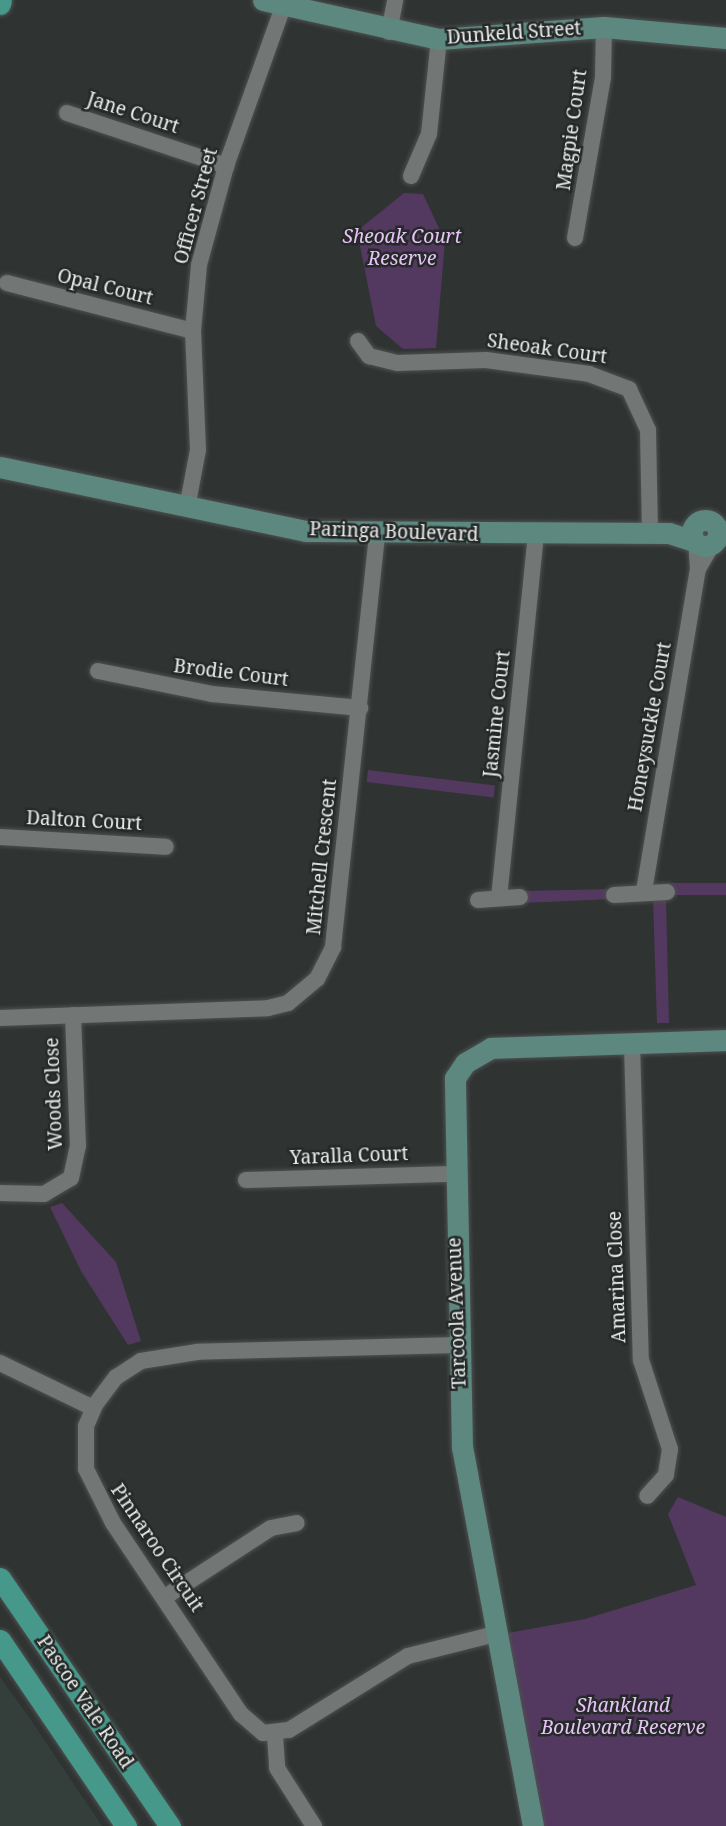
<!DOCTYPE html>
<html>
<head>
<meta charset="utf-8">
<style>
	body { margin:0 }
	#map { position:relative; width:726px; height:1826px; overflow:hidden; background:#2f3332; font-family:"Noto Serif",serif }
	div>[style] { position:absolute }
	.built>* { inset:0; background:#343f3c }
	.green>* { inset:0; background:#53395f; transform-origin:0 0 }
	.roads { filter:drop-shadow(0 0 2px #4e5150) drop-shadow(0 0 2px #4e5150) }
	.street>* { height:16px; margin:-8px; padding:0 8px; transform-origin:8px; border-radius:8px; background:#727675 }
	.secondary>* { height:21px; margin:-10.5px; padding:0 10.5px; transform-origin:10.5px; border-radius:10.5px; background:#5c8880 }
	.secondary>.ring { margin:-10.5px; padding:0; box-sizing:content-box; background:none; border:21px solid #5c8880; border-radius:50% }
	.primary>* { height:21px; margin:-10.5px; padding:0 10.5px; transform-origin:10.5px; border-radius:10.5px; background:#46998a }
	span { translate:-50% -50%; white-space:nowrap; text-align:center; line-height:1.15; -webkit-text-stroke:5px #252928; paint-order:stroke }
	.street-label { font-size:19px; color:#e9eceb }
	.park-label { font-size:19px; color:#e7c3f8; font-style:italic }
</style>
</head>
<body>
<div id="map">
	<div class="built">
		<i style="clip-path:polygon(0 1677px,29px 1717px,102px 1826px,0 1826px)"></i>
	</div>
	<div class="green">
		<i style="clip-path:polygon(404px 193px,423px 194px,445px 241px,436px 348px,403px 349px,376px 326px,357px 231px)"></i>
		<i style="left:368px;top:770px;width:128px;height:12px;rotate:7deg"></i>
		<i style="left:726px;top:883px;width:12px;height:59px;rotate:90deg"></i>
		<i style="clip-path:polygon(613px 889px,612px 899px,523px 903px,522px 891px)"></i>
		<i style="clip-path:polygon(661px 892px,666px 900px,669px 1023px,657px 1023px,653px 899px)"></i>
		<i style="clip-path:polygon(62px 1203px,116px 1262px,141px 1341px,128px 1345px,81px 1271px,50px 1207px)"></i>
		<i style="clip-path:polygon(678px 1497px,726px 1517px,726px 1826px,539px 1826px,502px 1634px,585px 1619px,696px 1585px,668px 1514px)"></i>
	</div>
	<div class="roads">
		<div class="street">
			<i style="left:389px;top:32px;width:33px;rotate:-79deg"></i>
			<i style="left:67px;top:113px;width:168px;rotate:18.4deg"></i>
			<i style="left:411px;top:176px;width:46px;rotate:-66.8deg"></i>
			<i style="left:429px;top:134px;width:96px;rotate:-84deg"></i>
			<i style="left:575px;top:238px;width:163px;rotate:-80.1deg"></i>
			<i style="left:603px;top:77px;width:50px;rotate:-88.9deg"></i>
			<i style="left:7px;top:283px;width:192px;rotate:14.5deg"></i>
			<i style="left:358px;top:341px;width:19px;rotate:54deg"></i>
			<i style="left:369px;top:356px;width:29px;rotate:14deg"></i>
			<i style="left:397px;top:363px;width:89px;rotate:-1.9deg"></i>
			<i style="left:486px;top:360px;width:104px;rotate:7.7deg"></i>
			<i style="left:589px;top:374px;width:43px;rotate:20.6deg"></i>
			<i style="left:629px;top:389px;width:45px;rotate:65.1deg"></i>
			<i style="left:648px;top:430px;width:103px;rotate:88.9deg"></i>
			<i style="left:187px;top:508px;width:59px;rotate:-79.3deg"></i>
			<i style="left:198px;top:450px;width:119px;rotate:-92.4deg"></i>
			<i style="left:193px;top:331px;width:66px;rotate:-84.8deg"></i>
			<i style="left:199px;top:265px;width:103px;rotate:-74.7deg"></i>
			<i style="left:226px;top:166px;width:169px;rotate:-70.3deg"></i>
			<i style="left:698px;top:569px;width:30px;rotate:-60deg"></i>
			<i style="left:98px;top:671px;width:116px;rotate:11.4deg"></i>
			<i style="left:212px;top:694px;width:149px;rotate:5.4deg"></i>
			<i style="left:0;top:837px;width:166px;rotate:3.4deg"></i>
			<i style="left:644px;top:891px;width:326px;rotate:-80.5deg"></i>
			<i style="left:698px;top:569px;width:27px;rotate:-94deg"></i>
			<i style="left:614px;top:895px;width:53px;rotate:-3.2deg"></i>
			<i style="left:499px;top:898px;width:365px;rotate:-84.2deg"></i>
			<i style="left:478px;top:900px;width:42px;rotate:-4.1deg"></i>
			<i style="left:0;top:1018px;width:268px;rotate:-2.1deg"></i>
			<i style="left:268px;top:1008px;width:21px;rotate:-14deg"></i>
			<i style="left:288px;top:1003px;width:38px;rotate:-40deg"></i>
			<i style="left:317px;top:979px;width:36px;rotate:-63deg"></i>
			<i style="left:333px;top:947px;width:413px;rotate:-83.9deg"></i>
			<i style="left:632px;top:1044px;width:316px;rotate:88.4deg"></i>
			<i style="left:641px;top:1360px;width:94px;rotate:72deg"></i>
			<i style="left:670px;top:1449px;width:26px;rotate:99deg"></i>
			<i style="left:666px;top:1475px;width:28px;rotate:132deg"></i>
			<i style="left:246px;top:1180px;width:207px;rotate:-1.7deg"></i>
			<i style="left:0;top:1193px;width:44px;rotate:1.3deg"></i>
			<i style="left:44px;top:1194px;width:31px;rotate:-31deg"></i>
			<i style="left:71px;top:1178px;width:33px;rotate:-78deg"></i>
			<i style="left:78px;top:1146px;width:131px;rotate:-92.2deg"></i>
			<i style="left:458px;top:1345px;width:261px;rotate:178.5deg"></i>
			<i style="left:197px;top:1352px;width:57px;rotate:170.9deg"></i>
			<i style="left:141px;top:1361px;width:30px;rotate:147deg"></i>
			<i style="left:116px;top:1377px;width:35px;rotate:127deg"></i>
			<i style="left:95px;top:1405px;width:23px;rotate:113deg"></i>
			<i style="left:86px;top:1426px;width:43px;rotate:90deg"></i>
			<i style="left:86px;top:1469px;width:60px;rotate:63.4deg"></i>
			<i style="left:113px;top:1523px;width:230px;rotate:56.2deg"></i>
			<i style="left:241px;top:1714px;width:29px;rotate:41deg"></i>
			<i style="left:263px;top:1733px;width:26px;rotate:-7deg"></i>
			<i style="left:289px;top:1730px;width:140px;rotate:-31.9deg"></i>
			<i style="left:408px;top:1656px;width:90px;rotate:-14.2deg"></i>
			<i style="left:0;top:1363px;width:103px;rotate:25.8deg"></i>
			<i style="left:165px;top:1597px;width:126px;rotate:-33.1deg"></i>
			<i style="left:271px;top:1528px;width:26px;rotate:-11deg"></i>
			<i style="left:275px;top:1736px;width:32px;rotate:86deg"></i>
			<i style="left:277px;top:1768px;width:69px;rotate:57.5deg"></i>
		</div>
		<div class="secondary">
			<i style="left:263px;top:0;width:180px;rotate:12.5deg"></i>
			<i style="left:439px;top:39px;width:165px;rotate:-4.2deg"></i>
			<i style="left:604px;top:27px;width:122px;rotate:5.2deg"></i>
			<i style="left:0;top:467px;width:313px;rotate:11.8deg"></i>
			<i style="left:306px;top:531px;width:363px;rotate:0.3deg"></i>
			<i style="left:669px;top:533px;width:26px;rotate:18deg"></i>
			<i class="ring" style="left:692px;top:520px;width:5px;height:5px"></i>
			<i style="left:533px;top:1826px;width:385px;rotate:-100.6deg"></i>
			<i style="left:462px;top:1448px;width:370px;rotate:-91.1deg"></i>
			<i style="left:455px;top:1078px;width:18px;rotate:-56deg"></i>
			<i style="left:465px;top:1063px;width:30px;rotate:-30deg"></i>
			<i style="left:491px;top:1048px;width:235px;rotate:-1.9deg"></i>
		</div>
		<div class="primary">
			<i style="left:0;top:4px;width:4px;rotate:-76deg"></i>
			<i style="left:0;top:1578px;width:301px;rotate:55.6deg"></i>
			<i style="left:0;top:1640px;width:225px;rotate:55.9deg"></i>
		</div>
	</div>
	<div class="street-label">
		<span style="left:514px;top:33px;rotate:-4deg">Dunkeld Street</span>
		<span style="left:133px;top:113px;rotate:18deg">Jane Court</span>
		<span style="left:572px;top:130px;rotate:-82deg">Magpie Court</span>
		<span style="left:196px;top:206px;rotate:-75deg">Officer Street</span>
		<span style="left:105px;top:287px;rotate:14deg">Opal Court</span>
		<span style="left:547px;top:349px;rotate:8deg">Sheoak Court</span>
		<span style="left:394px;top:532px;rotate:2deg">Paringa Boulevard</span>
		<span style="left:231px;top:673px;rotate:7deg">Brodie Court</span>
		<span style="left:497px;top:714px;rotate:-84deg">Jasmine Court</span>
		<span style="left:650px;top:727px;rotate:-80deg">Honeysuckle Court</span>
		<span style="left:84px;top:821px;rotate:3deg">Dalton Court</span>
		<span style="left:322px;top:857px;rotate:-84deg">Mitchell Crescent</span>
		<span style="left:54px;top:1094px;rotate:-92deg">Woods Close</span>
		<span style="left:349px;top:1156px;rotate:-2deg">Yaralla Court</span>
		<span style="left:617px;top:1277px;rotate:-92deg">Amarina Close</span>
		<span style="left:457px;top:1313px;rotate:-92deg">Tarcoola Avenue</span>
		<span style="left:157px;top:1548px;rotate:56deg">Pinnaroo Circuit</span>
		<span style="left:85px;top:1702px;rotate:56deg">Pascoe Vale Road</span>
	</div>
	<div class="park-label">
		<span style="left:402px;top:248px">Sheoak Court<br>Reserve</span>
		<span style="left:623px;top:1717px">Shankland<br>Boulevard Reserve</span>
	</div>
</div>
</body>
</html>
